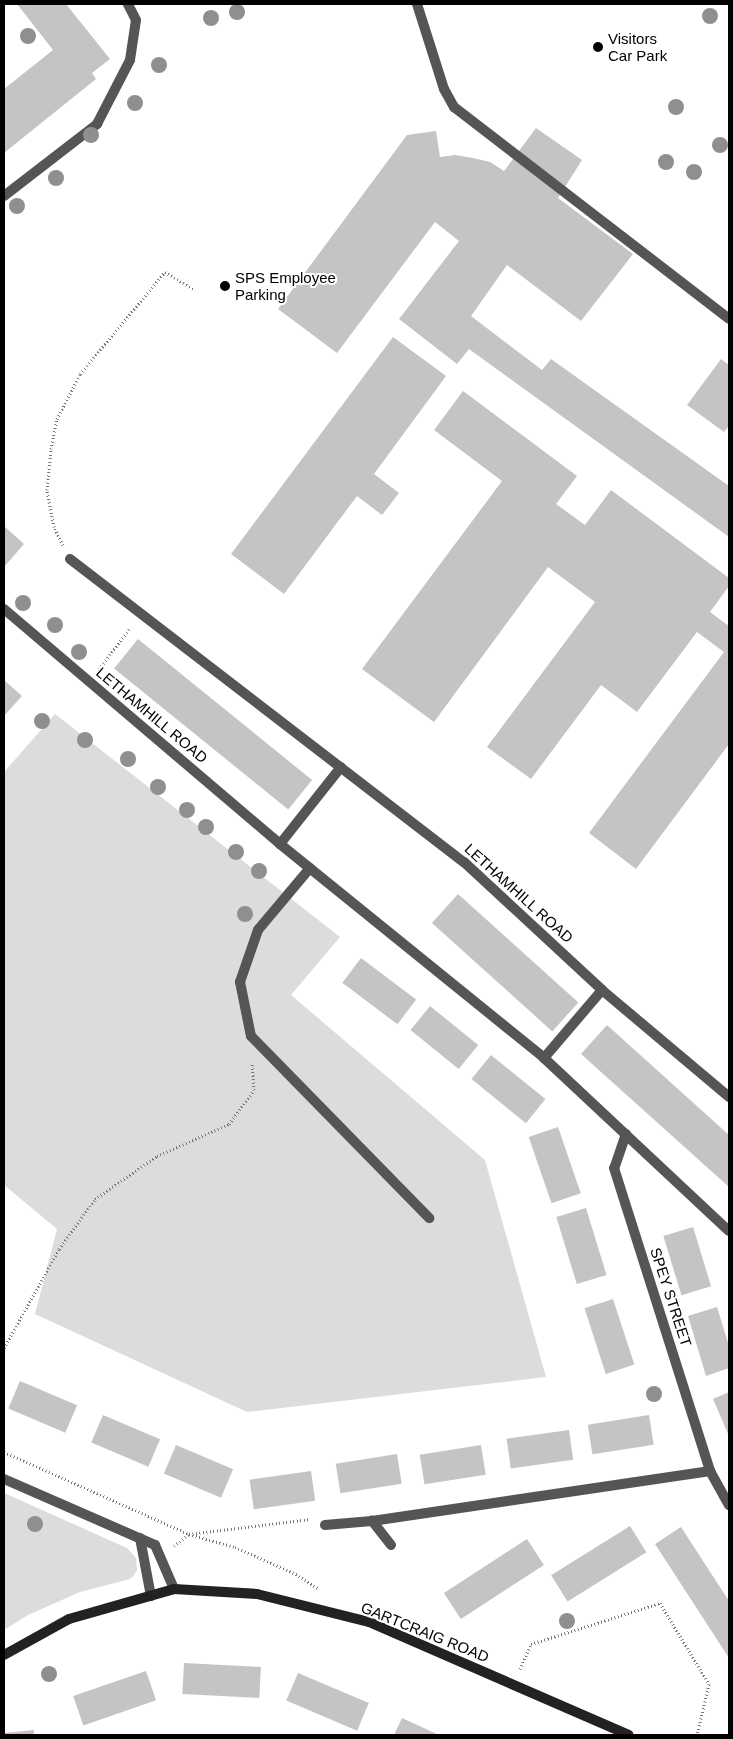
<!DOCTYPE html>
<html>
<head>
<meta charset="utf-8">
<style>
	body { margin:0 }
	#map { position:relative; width:733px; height:1739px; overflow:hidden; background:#fff; font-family:Arial,sans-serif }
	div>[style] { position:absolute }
	.green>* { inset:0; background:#dcdcdc }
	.building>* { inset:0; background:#c4c4c4; transform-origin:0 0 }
	.path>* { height:3px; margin-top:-1.5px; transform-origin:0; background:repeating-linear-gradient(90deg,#777 0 1px,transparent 0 3.5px) }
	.lane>* { height:10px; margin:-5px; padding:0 5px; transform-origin:5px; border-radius:5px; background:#555 }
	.street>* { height:10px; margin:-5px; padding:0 5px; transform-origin:5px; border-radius:5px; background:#555 }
	.secondary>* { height:10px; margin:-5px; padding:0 5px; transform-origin:5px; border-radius:5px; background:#222 }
	.trees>* { width:16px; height:16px; margin:-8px; border-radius:50%; background:#8f8f8f }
	.dots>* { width:14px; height:14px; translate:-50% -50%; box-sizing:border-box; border:2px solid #fff; border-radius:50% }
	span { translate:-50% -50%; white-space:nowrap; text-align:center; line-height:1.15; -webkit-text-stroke:4px #fff; paint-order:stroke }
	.poi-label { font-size:15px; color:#000 }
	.left { translate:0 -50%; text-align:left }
	.street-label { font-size:15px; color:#000 }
	.frame { position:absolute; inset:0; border:5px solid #000; pointer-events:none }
</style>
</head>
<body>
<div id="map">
	<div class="green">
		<i style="clip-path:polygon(55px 714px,340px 937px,291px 995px,485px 1160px,546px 1377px,247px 1412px,35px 1314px,57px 1229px,4px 1185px,4px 772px)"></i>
		<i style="clip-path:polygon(4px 1493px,127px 1548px,136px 1558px,137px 1570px,134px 1575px,130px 1579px,80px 1592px,28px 1615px,4px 1630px)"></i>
	</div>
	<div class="building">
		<i style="clip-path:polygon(17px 4px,66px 4px,110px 59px,92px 73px,96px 79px,4px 153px,4px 89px,53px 50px)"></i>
		<i style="clip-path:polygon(536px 128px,582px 160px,558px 198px,633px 254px,581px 321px,507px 265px,471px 316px,542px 370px,551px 359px,729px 486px,729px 537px,469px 349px,457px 364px,399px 319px,459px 241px,435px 222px,337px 353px,278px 309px,407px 135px,436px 131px,440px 157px,455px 155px,473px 158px,490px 162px,504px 171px)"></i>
		<i style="clip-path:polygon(393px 337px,446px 376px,374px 474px,399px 493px,382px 515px,357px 496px,284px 594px,231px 554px)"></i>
		<i style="clip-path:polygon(721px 359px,729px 365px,729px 426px,724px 432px,687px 405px)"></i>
		<i style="clip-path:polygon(463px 391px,577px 476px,556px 504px,585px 525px,611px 490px,729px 578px,729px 586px,710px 612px,729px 626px,729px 744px,636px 869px,589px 833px,724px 652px,697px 632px,637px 712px,601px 685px,531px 779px,487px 747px,595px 602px,548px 567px,434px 722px,362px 669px,502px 481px,434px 430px)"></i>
		<i style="clip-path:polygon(4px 526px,24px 544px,4px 567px)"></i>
		<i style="left:138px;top:639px;width:224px;height:38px;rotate:39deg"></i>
		<i style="clip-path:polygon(4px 680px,22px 696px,4px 716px)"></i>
		<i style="left:458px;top:894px;width:162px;height:39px;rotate:42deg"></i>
		<i style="left:361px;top:958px;width:69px;height:31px;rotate:37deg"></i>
		<i style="left:430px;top:1006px;width:62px;height:31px;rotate:39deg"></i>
		<i style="clip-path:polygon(607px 1025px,729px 1135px,729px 1187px,581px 1054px)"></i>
		<i style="left:491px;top:1055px;width:70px;height:31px;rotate:39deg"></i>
		<i style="left:558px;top:1127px;width:70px;height:31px;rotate:71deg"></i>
		<i style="left:586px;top:1208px;width:70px;height:31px;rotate:73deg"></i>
		<i style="left:693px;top:1227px;width:62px;height:31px;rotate:73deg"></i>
		<i style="left:613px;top:1299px;width:69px;height:30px;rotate:72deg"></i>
		<i style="clip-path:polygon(717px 1307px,729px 1346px,729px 1368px,706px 1376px,688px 1316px)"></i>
		<i style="left:20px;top:1381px;width:62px;height:30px;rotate:23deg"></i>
		<i style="clip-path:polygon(729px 1392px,729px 1436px,713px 1399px)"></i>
		<i style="left:103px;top:1415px;width:62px;height:30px;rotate:23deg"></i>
		<i style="left:649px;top:1415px;width:30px;height:62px;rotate:81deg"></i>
		<i style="left:569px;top:1430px;width:30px;height:63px;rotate:82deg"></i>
		<i style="left:176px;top:1445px;width:62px;height:31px;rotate:23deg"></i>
		<i style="left:481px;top:1445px;width:30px;height:62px;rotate:81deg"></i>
		<i style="left:397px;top:1454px;width:30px;height:62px;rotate:81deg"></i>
		<i style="left:311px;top:1471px;width:30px;height:62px;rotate:82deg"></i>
		<i style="left:630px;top:1526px;width:31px;height:93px;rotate:58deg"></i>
		<i style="clip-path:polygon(681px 1527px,729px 1601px,729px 1658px,655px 1544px)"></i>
		<i style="left:527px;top:1539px;width:31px;height:99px;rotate:57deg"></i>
		<i style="left:184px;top:1663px;width:77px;height:31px;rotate:3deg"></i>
		<i style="left:146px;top:1671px;width:31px;height:77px;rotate:71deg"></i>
		<i style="left:298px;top:1673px;width:77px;height:30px;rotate:23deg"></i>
		<i style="clip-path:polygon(402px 1718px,439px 1735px,394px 1735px)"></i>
		<i style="clip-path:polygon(34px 1730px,34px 1735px,4px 1735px,4px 1733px)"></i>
	</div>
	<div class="path">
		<i style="left:63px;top:545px;width:20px;rotate:-117deg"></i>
		<i style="left:54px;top:527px;width:38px;rotate:-101deg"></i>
		<i style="left:47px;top:490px;width:41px;rotate:-84.4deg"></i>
		<i style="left:51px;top:449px;width:31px;rotate:-79deg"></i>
		<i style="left:57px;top:419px;width:51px;rotate:-62.9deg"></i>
		<i style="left:80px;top:374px;width:133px;rotate:-50.2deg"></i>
		<i style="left:165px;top:272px;width:33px;rotate:31deg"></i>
		<i style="left:99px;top:669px;width:51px;rotate:-52.9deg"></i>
		<i style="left:4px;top:1348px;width:113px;rotate:-60.9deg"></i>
		<i style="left:59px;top:1249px;width:62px;rotate:-54.2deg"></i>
		<i style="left:95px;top:1199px;width:75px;rotate:-34.7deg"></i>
		<i style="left:157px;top:1156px;width:79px;rotate:-24deg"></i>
		<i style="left:229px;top:1124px;width:42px;rotate:-53.7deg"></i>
		<i style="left:254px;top:1090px;width:26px;rotate:-94deg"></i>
		<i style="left:4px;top:1452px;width:202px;rotate:23.9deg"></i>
		<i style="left:189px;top:1534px;width:48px;rotate:15.8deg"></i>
		<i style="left:235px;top:1547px;width:67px;rotate:23.9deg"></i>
		<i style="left:296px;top:1574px;width:27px;rotate:33deg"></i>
		<i style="left:174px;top:1546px;width:19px;rotate:-39deg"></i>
		<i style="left:189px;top:1534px;width:122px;rotate:-7.1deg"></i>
		<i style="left:520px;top:1669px;width:27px;rotate:-66deg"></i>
		<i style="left:531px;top:1644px;width:135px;rotate:-17.6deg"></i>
		<i style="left:660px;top:1603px;width:95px;rotate:58.8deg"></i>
		<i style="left:709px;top:1684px;width:52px;rotate:103.2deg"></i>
	</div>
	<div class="lane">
		<i style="left:454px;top:107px;width:347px;rotate:37.6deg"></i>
		<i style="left:310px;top:868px;width:81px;rotate:130deg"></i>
		<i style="left:258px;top:930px;width:55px;rotate:109.1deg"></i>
		<i style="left:240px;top:982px;width:55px;rotate:78.5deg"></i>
		<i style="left:251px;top:1036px;width:255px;rotate:45.6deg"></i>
	</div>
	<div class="street">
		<i style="left:417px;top:4px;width:89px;rotate:72.4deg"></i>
		<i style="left:444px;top:89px;width:21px;rotate:61deg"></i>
		<i style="left:4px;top:196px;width:118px;rotate:-37.7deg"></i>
		<i style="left:97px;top:124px;width:72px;rotate:-62.7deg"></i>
		<i style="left:130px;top:60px;width:40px;rotate:-81.5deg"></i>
		<i style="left:136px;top:20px;width:18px;rotate:-117deg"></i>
		<i style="left:70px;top:559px;width:497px;rotate:37.6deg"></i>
		<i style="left:464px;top:862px;width:188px;rotate:42.8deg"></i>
		<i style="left:602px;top:990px;width:166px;rotate:40.1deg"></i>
		<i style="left:4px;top:609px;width:362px;rotate:40.4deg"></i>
		<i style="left:280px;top:844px;width:340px;rotate:39deg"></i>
		<i style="left:544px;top:1058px;width:253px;rotate:43.1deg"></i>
		<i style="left:280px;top:844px;width:98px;rotate:-51.6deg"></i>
		<i style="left:544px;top:1058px;width:89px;rotate:-49.5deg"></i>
		<i style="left:626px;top:1134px;width:36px;rotate:109deg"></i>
		<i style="left:614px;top:1168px;width:318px;rotate:72.4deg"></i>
		<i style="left:710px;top:1471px;width:39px;rotate:61deg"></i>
		<i style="left:4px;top:1479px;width:165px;rotate:23.6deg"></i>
		<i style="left:155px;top:1545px;width:48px;rotate:66.6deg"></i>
		<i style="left:325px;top:1525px;width:47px;rotate:-4.9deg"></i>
		<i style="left:140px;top:1538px;width:59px;rotate:79.3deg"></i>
		<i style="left:391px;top:1545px;width:31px;rotate:-128deg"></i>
		<i style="left:372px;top:1521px;width:342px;rotate:-8.4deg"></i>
	</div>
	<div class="secondary">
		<i style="left:4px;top:1655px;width:74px;rotate:-29deg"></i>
		<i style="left:69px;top:1619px;width:109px;rotate:-15.9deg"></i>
		<i style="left:174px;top:1589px;width:83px;rotate:3.4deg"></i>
		<i style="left:257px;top:1594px;width:115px;rotate:14deg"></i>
		<i style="left:369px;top:1622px;width:283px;rotate:23.5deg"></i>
	</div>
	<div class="trees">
		<i style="left:237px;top:12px"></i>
		<i style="left:710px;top:16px"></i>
		<i style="left:211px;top:18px"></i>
		<i style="left:28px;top:36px"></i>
		<i style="left:159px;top:65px"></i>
		<i style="left:135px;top:103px"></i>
		<i style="left:676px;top:107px"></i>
		<i style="left:91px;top:135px"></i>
		<i style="left:720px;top:145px"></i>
		<i style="left:666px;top:162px"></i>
		<i style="left:694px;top:172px"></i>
		<i style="left:56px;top:178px"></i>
		<i style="left:17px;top:206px"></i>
		<i style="left:23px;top:603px"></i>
		<i style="left:55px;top:625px"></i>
		<i style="left:79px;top:652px"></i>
		<i style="left:42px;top:721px"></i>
		<i style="left:85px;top:740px"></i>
		<i style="left:128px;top:759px"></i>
		<i style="left:158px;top:787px"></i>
		<i style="left:187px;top:810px"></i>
		<i style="left:206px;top:827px"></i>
		<i style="left:236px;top:852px"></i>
		<i style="left:259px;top:871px"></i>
		<i style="left:245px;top:914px"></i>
		<i style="left:654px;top:1394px"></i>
		<i style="left:35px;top:1524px"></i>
		<i style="left:567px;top:1621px"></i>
		<i style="left:49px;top:1674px"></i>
	</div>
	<div class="dots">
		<i style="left:598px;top:47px;background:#000"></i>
		<i style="left:225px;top:286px;background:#000"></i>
	</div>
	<div class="poi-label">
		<span class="left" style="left:608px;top:47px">Visitors<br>Car Park</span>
		<span class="left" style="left:235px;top:286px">SPS Employee<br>Parking</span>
	</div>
	<div class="street-label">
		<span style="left:152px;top:715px;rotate:40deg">LETHAMHILL ROAD</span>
		<span style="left:519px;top:893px;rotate:42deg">LETHAMHILL ROAD</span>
		<span style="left:671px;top:1297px;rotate:72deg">SPEY STREET</span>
		<span style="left:425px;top:1632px;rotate:22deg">GARTCRAIG ROAD</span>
	</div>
	<div class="frame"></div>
</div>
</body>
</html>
